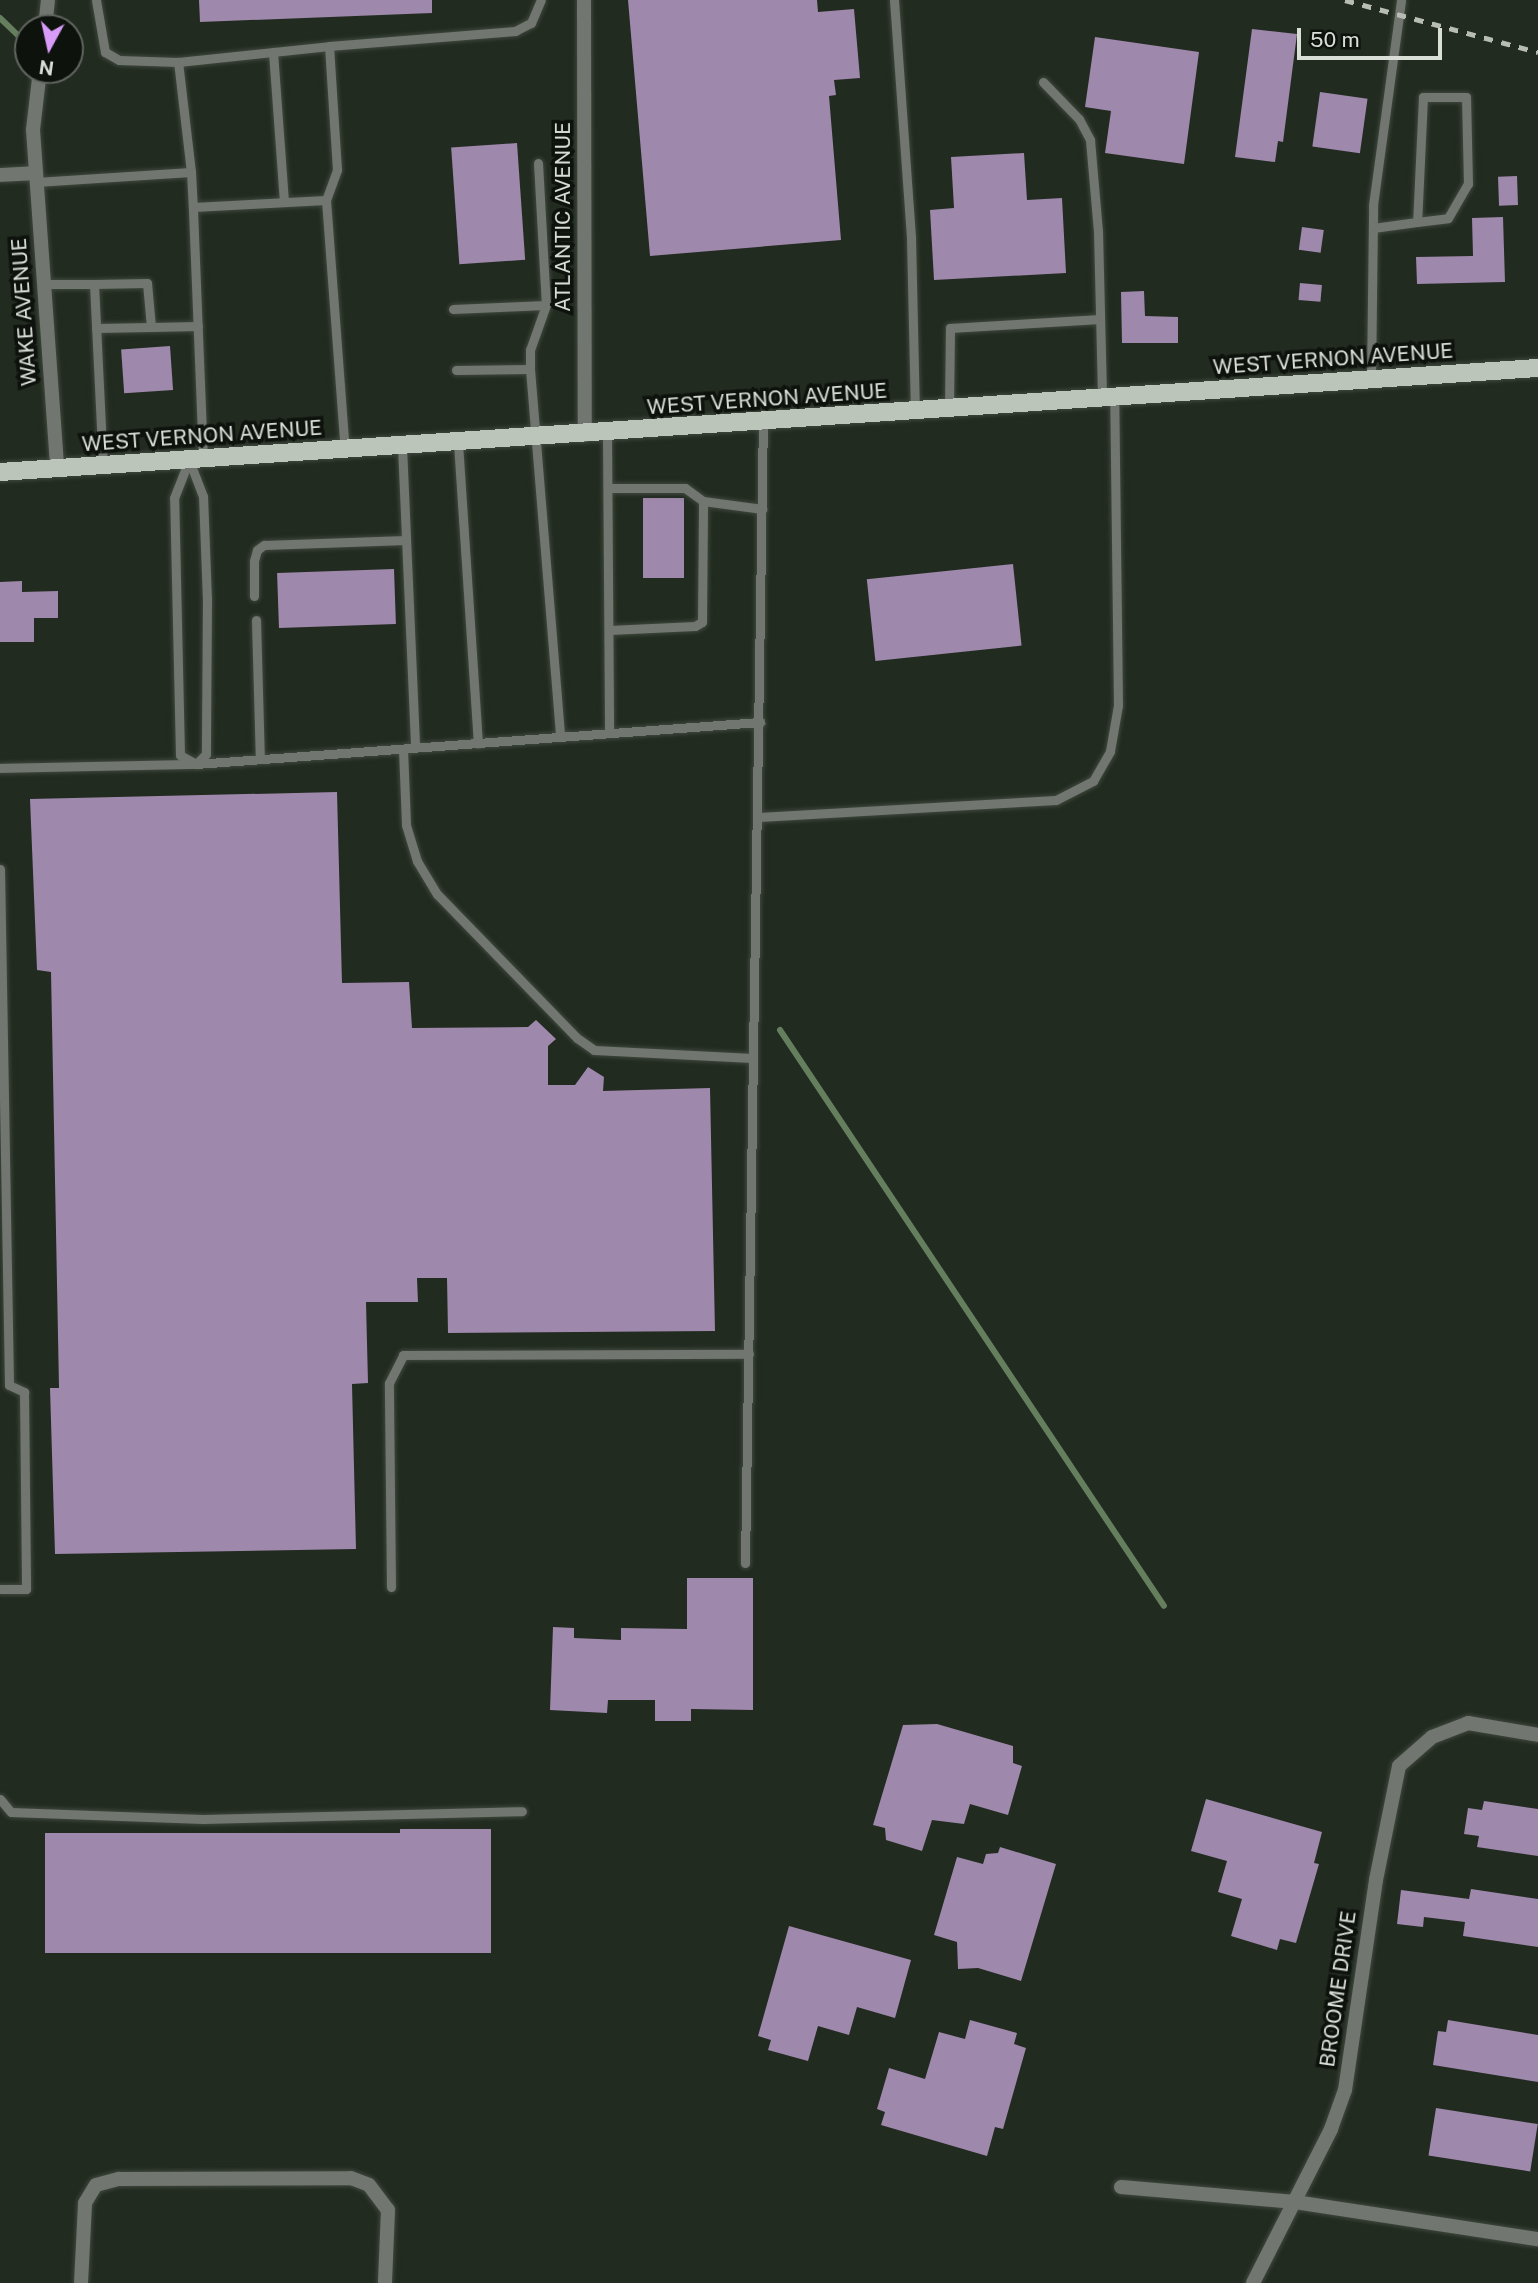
<!DOCTYPE html>
<html>
<head>
<meta charset="utf-8">
<style>
	body { margin:0 }
	#map { position:relative; width:1538px; height:2283px; overflow:hidden; background:#222b20; font-family:"Public Sans",sans-serif }
	div>[style] { position:absolute }
	.stream>* { height:6px; margin:-3px; padding:0 3px; transform-origin:3px; border-radius:3px; background:#657e5e }
	.building>* { inset:0; background:#9e88ab; transform-origin:0 0 }
	.roads { filter:drop-shadow(0 0 2px #3f483d) drop-shadow(0 0 2px #3f483d) }
	.lane>* { height:9px; margin:-4.5px; padding:0 4.5px; transform-origin:4.5px; border-radius:4.5px; background:#727670 }
	.street>* { height:14px; margin:-7px; padding:0 7px; transform-origin:7px; border-radius:7px; background:#727670 }
	.primary>* { height:18px; margin:-9px; padding:0 9px; transform-origin:9px; border-radius:9px; background:#bcc5b9 }
	.rail>* { height:5px; margin-top:-2.5px; transform-origin:0; background:repeating-linear-gradient(90deg,#b7bcb5 0 9px,transparent 0 18px) }
	span { translate:-50% -50%; white-space:nowrap; text-align:center; line-height:1.15; -webkit-text-stroke:7px #0e120d; paint-order:stroke }
	.street-label { font-size:21px; color:#d9ded7 }
	.north { position:absolute; left:14px; top:14px; width:70px; height:70px; box-sizing:border-box; background:#0e120d; border:2px solid #5f645e; border-radius:50%; rotate:188deg; font-size:19px; font-weight:700; line-height:28px; text-align:center; color:#d9ded7 }
	.north::after { content:''; display:block; margin:auto; width:24px; height:32px; background:#d89bf8; clip-path:polygon(50% 0,100% 100%,50% 72%,0 100%) }
	.scale { position:absolute; left:1297px; top:28px; width:145px; height:32px; box-sizing:border-box; border:4px solid #d9ded7; border-top:0; padding-left:9px; font-size:21px; line-height:24px; white-space:nowrap; color:#d9ded7; -webkit-text-stroke:5px #0e120d; paint-order:stroke }
</style>
</head>
<body>
<div id="map">
	<div class="stream">
		<i style="left:0;top:18px;width:28px;rotate:44deg"></i>
		<i style="left:780px;top:1030px;width:692px;rotate:56.31deg"></i>
	</div>
	<div class="building">
		<i style="clip-path:polygon(199px 0,432px 0,432px 13px,200px 22px)"></i>
		<i style="clip-path:polygon(628px 0,817px 0,818px 12px,854px 9px,860px 78px,834px 80px,836px 95px,829px 96px,841px 240px,650px 256px)"></i>
		<i style="clip-path:polygon(1252px 29px,1297px 34px,1283px 142px,1278px 141px,1275px 162px,1235px 157px)"></i>
		<i style="clip-path:polygon(1095px 37px,1199px 52px,1184px 164px,1105px 153px,1111px 111px,1085px 107px)"></i>
		<i style="left:1320px;top:92px;width:48px;height:55px;rotate:8deg"></i>
		<i style="left:517px;top:143px;width:117px;height:66px;rotate:86deg"></i>
		<i style="clip-path:polygon(1024px 153px,1027px 200px,1062px 198px,1066px 273px,934px 280px,930px 210px,954px 208px,951px 157px)"></i>
		<i style="left:1517px;top:176px;width:29px;height:19px;rotate:88deg"></i>
		<i style="clip-path:polygon(1503px 217px,1505px 282px,1417px 284px,1416px 257px,1473px 256px,1472px 218px)"></i>
		<i style="left:1302px;top:227px;width:22px;height:23px;rotate:8deg"></i>
		<i style="left:1300px;top:283px;width:22px;height:17px;rotate:5deg"></i>
		<i style="clip-path:polygon(1144px 291px,1145px 316px,1178px 317px,1178px 343px,1122px 343px,1121px 292px)"></i>
		<i style="left:170px;top:346px;width:44px;height:49px;rotate:86deg"></i>
		<i style="left:643px;top:498px;width:41px;height:80px"></i>
		<i style="left:1013px;top:564px;width:82px;height:147px;rotate:84deg"></i>
		<i style="left:394px;top:569px;width:55px;height:117px;rotate:88deg"></i>
		<i style="clip-path:polygon(22px 581px,22px 592px,58px 591px,58px 618px,34px 618px,34px 642px,0 642px,0 582px)"></i>
		<i style="clip-path:polygon(337px 792px,342px 983px,409px 982px,412px 1028px,528px 1027px,536px 1020px,556px 1039px,548px 1046px,548px 1085px,575px 1085px,588px 1067px,604px 1077px,603px 1091px,710px 1088px,715px 1331px,448px 1333px,447px 1278px,417px 1278px,418px 1302px,366px 1302px,368px 1383px,352px 1384px,356px 1549px,55px 1554px,50px 1388px,59px 1388px,51px 972px,37px 970px,30px 799px)"></i>
		<i style="clip-path:polygon(687px 1578px,753px 1578px,753px 1710px,691px 1709px,691px 1721px,655px 1721px,655px 1700px,608px 1700px,607px 1713px,550px 1710px,553px 1627px,574px 1628px,574px 1638px,621px 1640px,621px 1628px,687px 1629px)"></i>
		<i style="clip-path:polygon(937px 1724px,1013px 1746px,1013px 1763px,1022px 1766px,1008px 1815px,970px 1804px,964px 1824px,932px 1820px,922px 1851px,886px 1840px,885px 1828px,873px 1825px,903px 1725px)"></i>
		<i style="clip-path:polygon(1206px 1799px,1322px 1832px,1314px 1863px,1319px 1864px,1296px 1943px,1280px 1939px,1277px 1950px,1231px 1936px,1242px 1899px,1218px 1892px,1227px 1861px,1191px 1851px)"></i>
		<i style="clip-path:polygon(1484px 1801px,1538px 1809px,1538px 1856px,1477px 1847px,1479px 1836px,1464px 1834px,1468px 1808px,1482px 1810px)"></i>
		<i style="clip-path:polygon(400px 1829px,491px 1829px,491px 1953px,45px 1953px,45px 1833px,400px 1833px)"></i>
		<i style="clip-path:polygon(1000px 1847px,1056px 1864px,1021px 1981px,978px 1968px,958px 1969px,957px 1942px,934px 1935px,957px 1857px,983px 1864px,986px 1854px,998px 1853px)"></i>
		<i style="clip-path:polygon(1471px 1889px,1538px 1899px,1538px 1947px,1463px 1936px,1465px 1922px,1424px 1917px,1423px 1927px,1397px 1924px,1401px 1890px,1469px 1899px)"></i>
		<i style="clip-path:polygon(789px 1926px,911px 1960px,895px 2018px,857px 2007px,849px 2035px,818px 2026px,808px 2061px,768px 2050px,771px 2040px,758px 2036px)"></i>
		<i style="clip-path:polygon(970px 2020px,1017px 2033px,1014px 2044px,1026px 2048px,1003px 2129px,995px 2127px,987px 2156px,881px 2125px,885px 2112px,877px 2109px,889px 2068px,925px 2079px,939px 2032px,965px 2039px)"></i>
		<i style="clip-path:polygon(1448px 2020px,1538px 2035px,1538px 2082px,1433px 2065px,1438px 2031px,1446px 2032px)"></i>
		<i style="left:1436px;top:2108px;width:103px;height:48px;rotate:9deg"></i>
	</div>
	<div class="roads">
		<div class="lane">
			<i style="left:96px;top:0;width:53px;rotate:80.2deg"></i>
			<i style="left:105px;top:52px;width:16px;rotate:30deg"></i>
			<i style="left:119px;top:60px;width:59px;rotate:1.9deg"></i>
			<i style="left:894px;top:0;width:239px;rotate:85.9deg"></i>
			<i style="left:911px;top:238px;width:173px;rotate:88.7deg"></i>
			<i style="left:329px;top:46px;width:187px;rotate:-4.6deg"></i>
			<i style="left:515px;top:31px;width:18px;rotate:-27deg"></i>
			<i style="left:531px;top:23px;width:25px;rotate:-67deg"></i>
			<i style="left:273px;top:52px;width:150px;rotate:85.8deg"></i>
			<i style="left:1043px;top:82px;width:52px;rotate:45.8deg"></i>
			<i style="left:1079px;top:119px;width:24px;rotate:62deg"></i>
			<i style="left:1090px;top:140px;width:91px;rotate:85deg"></i>
			<i style="left:1098px;top:231px;width:167px;rotate:88.6deg"></i>
			<i style="left:538px;top:163px;width:142px;rotate:86.8deg"></i>
			<i style="left:546px;top:305px;width:48px;rotate:109.6deg"></i>
			<i style="left:530px;top:350px;width:19px;rotate:90deg"></i>
			<i style="left:530px;top:369px;width:369px;rotate:85.3deg"></i>
			<i style="left:191px;top:172px;width:111px;rotate:-96.7deg"></i>
			<i style="left:178px;top:62px;width:152px;rotate:-6deg"></i>
			<i style="left:329px;top:46px;width:124px;rotate:86.3deg"></i>
			<i style="left:337px;top:170px;width:32px;rotate:110deg"></i>
			<i style="left:36px;top:182px;width:155px;rotate:-3.7deg"></i>
			<i style="left:191px;top:172px;width:35px;rotate:87deg"></i>
			<i style="left:1373px;top:228px;width:44px;rotate:-7.8deg"></i>
			<i style="left:1417px;top:222px;width:31px;rotate:-7deg"></i>
			<i style="left:1448px;top:218px;width:39px;rotate:-60deg"></i>
			<i style="left:1468px;top:184px;width:87px;rotate:-91.3deg"></i>
			<i style="left:1466px;top:97px;width:43px;rotate:180deg"></i>
			<i style="left:1423px;top:97px;width:125px;rotate:92.7deg"></i>
			<i style="left:43px;top:284px;width:51px"></i>
			<i style="left:94px;top:284px;width:181px;rotate:87.2deg"></i>
			<i style="left:94px;top:284px;width:53px;rotate:-1.1deg"></i>
			<i style="left:147px;top:283px;width:44px;rotate:84.8deg"></i>
			<i style="left:151px;top:327px;width:47px;rotate:-1.2deg"></i>
			<i style="left:453px;top:309px;width:93px;rotate:-2.5deg"></i>
			<i style="left:96px;top:328px;width:55px;rotate:-1deg"></i>
			<i style="left:456px;top:370px;width:74px;rotate:-0.8deg"></i>
			<i style="left:1371px;top:380px;width:175px;rotate:-89.3deg"></i>
			<i style="left:1373px;top:205px;width:207px;rotate:-82.2deg"></i>
			<i style="left:949px;top:409px;width:81px;rotate:-89.3deg"></i>
			<i style="left:950px;top:328px;width:150px;rotate:-3.4deg"></i>
			<i style="left:607px;top:433px;width:300px;rotate:89.6deg"></i>
			<i style="left:458px;top:443px;width:301px;rotate:86.2deg"></i>
			<i style="left:402px;top:446px;width:302px;rotate:87.5deg"></i>
			<i style="left:203px;top:459px;width:252px;rotate:-92.3deg"></i>
			<i style="left:193px;top:207px;width:133px;rotate:-3deg"></i>
			<i style="left:326px;top:200px;width:251px;rotate:85.7deg"></i>
			<i style="left:189px;top:460px;width:39px;rotate:69deg"></i>
			<i style="left:203px;top:496px;width:102px;rotate:87.8deg"></i>
			<i style="left:207px;top:598px;width:156px;rotate:90.4deg"></i>
			<i style="left:206px;top:754px;width:14px;rotate:135deg"></i>
			<i style="left:196px;top:764px;width:18px;rotate:-151deg"></i>
			<i style="left:180px;top:755px;width:257px;rotate:-91.3deg"></i>
			<i style="left:174px;top:498px;width:41px;rotate:-68.5deg"></i>
			<i style="left:608px;top:488px;width:77px"></i>
			<i style="left:685px;top:488px;width:22px;rotate:36deg"></i>
			<i style="left:254px;top:596px;width:35px;rotate:-90deg"></i>
			<i style="left:254px;top:561px;width:11px;rotate:-75deg"></i>
			<i style="left:257px;top:550px;width:9px;rotate:-36deg"></i>
			<i style="left:264px;top:545px;width:142px;rotate:-2deg"></i>
			<i style="left:256px;top:620px;width:139px;rotate:88.4deg"></i>
			<i style="left:609px;top:630px;width:86px;rotate:-2.7deg"></i>
			<i style="left:695px;top:626px;width:8px;rotate:-30deg"></i>
			<i style="left:702px;top:622px;width:121px;rotate:-89.5deg"></i>
			<i style="left:703px;top:501px;width:60px;rotate:7.7deg"></i>
			<i style="left:403px;top:749px;width:76px;rotate:87.7deg"></i>
			<i style="left:406px;top:825px;width:38px;rotate:73deg"></i>
			<i style="left:417px;top:861px;width:39px;rotate:59deg"></i>
			<i style="left:437px;top:894px;width:201px;rotate:45.8deg"></i>
			<i style="left:577px;top:1038px;width:21px;rotate:35deg"></i>
			<i style="left:594px;top:1050px;width:159px;rotate:2.9deg"></i>
			<i style="left:0;top:768px;width:196px;rotate:-1.2deg"></i>
			<i style="left:196px;top:764px;width:566px;rotate:-4.26deg"></i>
			<i style="left:759px;top:817px;width:297px;rotate:-3.3deg"></i>
			<i style="left:1056px;top:800px;width:42px;rotate:-27.2deg"></i>
			<i style="left:1093px;top:781px;width:34px;rotate:-60deg"></i>
			<i style="left:1110px;top:751px;width:47px;rotate:-80.1deg"></i>
			<i style="left:1118px;top:705px;width:308px;rotate:-90.7deg"></i>
			<i style="left:0;top:869px;width:516px;rotate:89deg"></i>
			<i style="left:9px;top:1385px;width:17px;rotate:25deg"></i>
			<i style="left:24px;top:1392px;width:197px;rotate:89.4deg"></i>
			<i style="left:26px;top:1589px;width:26px;rotate:180deg"></i>
			<i style="left:745px;top:1563px;width:1141px;rotate:-89.1deg"></i>
			<i style="left:391px;top:1587px;width:204px;rotate:-90.6deg"></i>
			<i style="left:389px;top:1383px;width:31px;rotate:-63deg"></i>
			<i style="left:403px;top:1355px;width:346px;rotate:-0.2deg"></i>
			<i style="left:0;top:1799px;width:17px;rotate:50deg"></i>
			<i style="left:11px;top:1812px;width:192px;rotate:2.1deg"></i>
			<i style="left:203px;top:1819px;width:319px;rotate:-1.4deg"></i>
		</div>
		<div class="street">
			<i style="left:584px;top:0;width:435px;rotate:89.9deg"></i>
			<i style="left:45px;top:28px;width:28px;rotate:-84deg"></i>
			<i style="left:40px;top:70px;width:60px;rotate:96.7deg"></i>
			<i style="left:33px;top:130px;width:339px;rotate:85.9deg"></i>
			<i style="left:0;top:175px;width:35px;rotate:-3deg"></i>
			<i style="left:1121px;top:2187px;width:175px;rotate:4.9deg"></i>
			<i style="left:1295px;top:2202px;width:246px;rotate:8.7deg"></i>
			<i style="left:81px;top:2283px;width:80px;rotate:-87.1deg"></i>
			<i style="left:85px;top:2203px;width:21px;rotate:-59deg"></i>
			<i style="left:96px;top:2185px;width:24px;rotate:-15deg"></i>
			<i style="left:119px;top:2179px;width:232px;rotate:-0.2deg"></i>
			<i style="left:351px;top:2178px;width:19px;rotate:21deg"></i>
			<i style="left:369px;top:2185px;width:31px;rotate:53deg"></i>
			<i style="left:388px;top:2210px;width:73px;rotate:92.4deg"></i>
			<i style="left:1253px;top:2283px;width:173px;rotate:-63.1deg"></i>
			<i style="left:1331px;top:2129px;width:41px;rotate:-70.3deg"></i>
			<i style="left:1345px;top:2090px;width:212px;rotate:-81.6deg"></i>
			<i style="left:1376px;top:1880px;width:116px;rotate:-78.6deg"></i>
			<i style="left:1399px;top:1766px;width:44px;rotate:-41.3deg"></i>
			<i style="left:1432px;top:1737px;width:39px;rotate:-21deg"></i>
			<i style="left:1468px;top:1723px;width:71px;rotate:9.7deg"></i>
		</div>
		<div class="primary">
			<i style="left:0;top:472px;width:1542px;rotate:-3.87deg"></i>
		</div>
	</div>
	<div class="rail">
		<i style="left:1345px;top:0;width:200px;rotate:15.1deg"></i>
	</div>
	<div class="street-label">
		<span style="left:563px;top:217px;rotate:-90deg">ATLANTIC AVENUE</span>
		<span style="left:24px;top:312px;rotate:-94deg">WAKE AVENUE</span>
		<span style="left:1333px;top:359px;rotate:-4deg">WEST VERNON AVENUE</span>
		<span style="left:767px;top:399px;rotate:-4deg">WEST VERNON AVENUE</span>
		<span style="left:202px;top:436px;rotate:-4deg">WEST VERNON AVENUE</span>
		<span style="left:1338px;top:1989px;rotate:-82deg">BROOME DRIVE</span>
	</div>
	<div class="north">N</div>
	<div class="scale">50 m</div>
</div>
</body>
</html>
